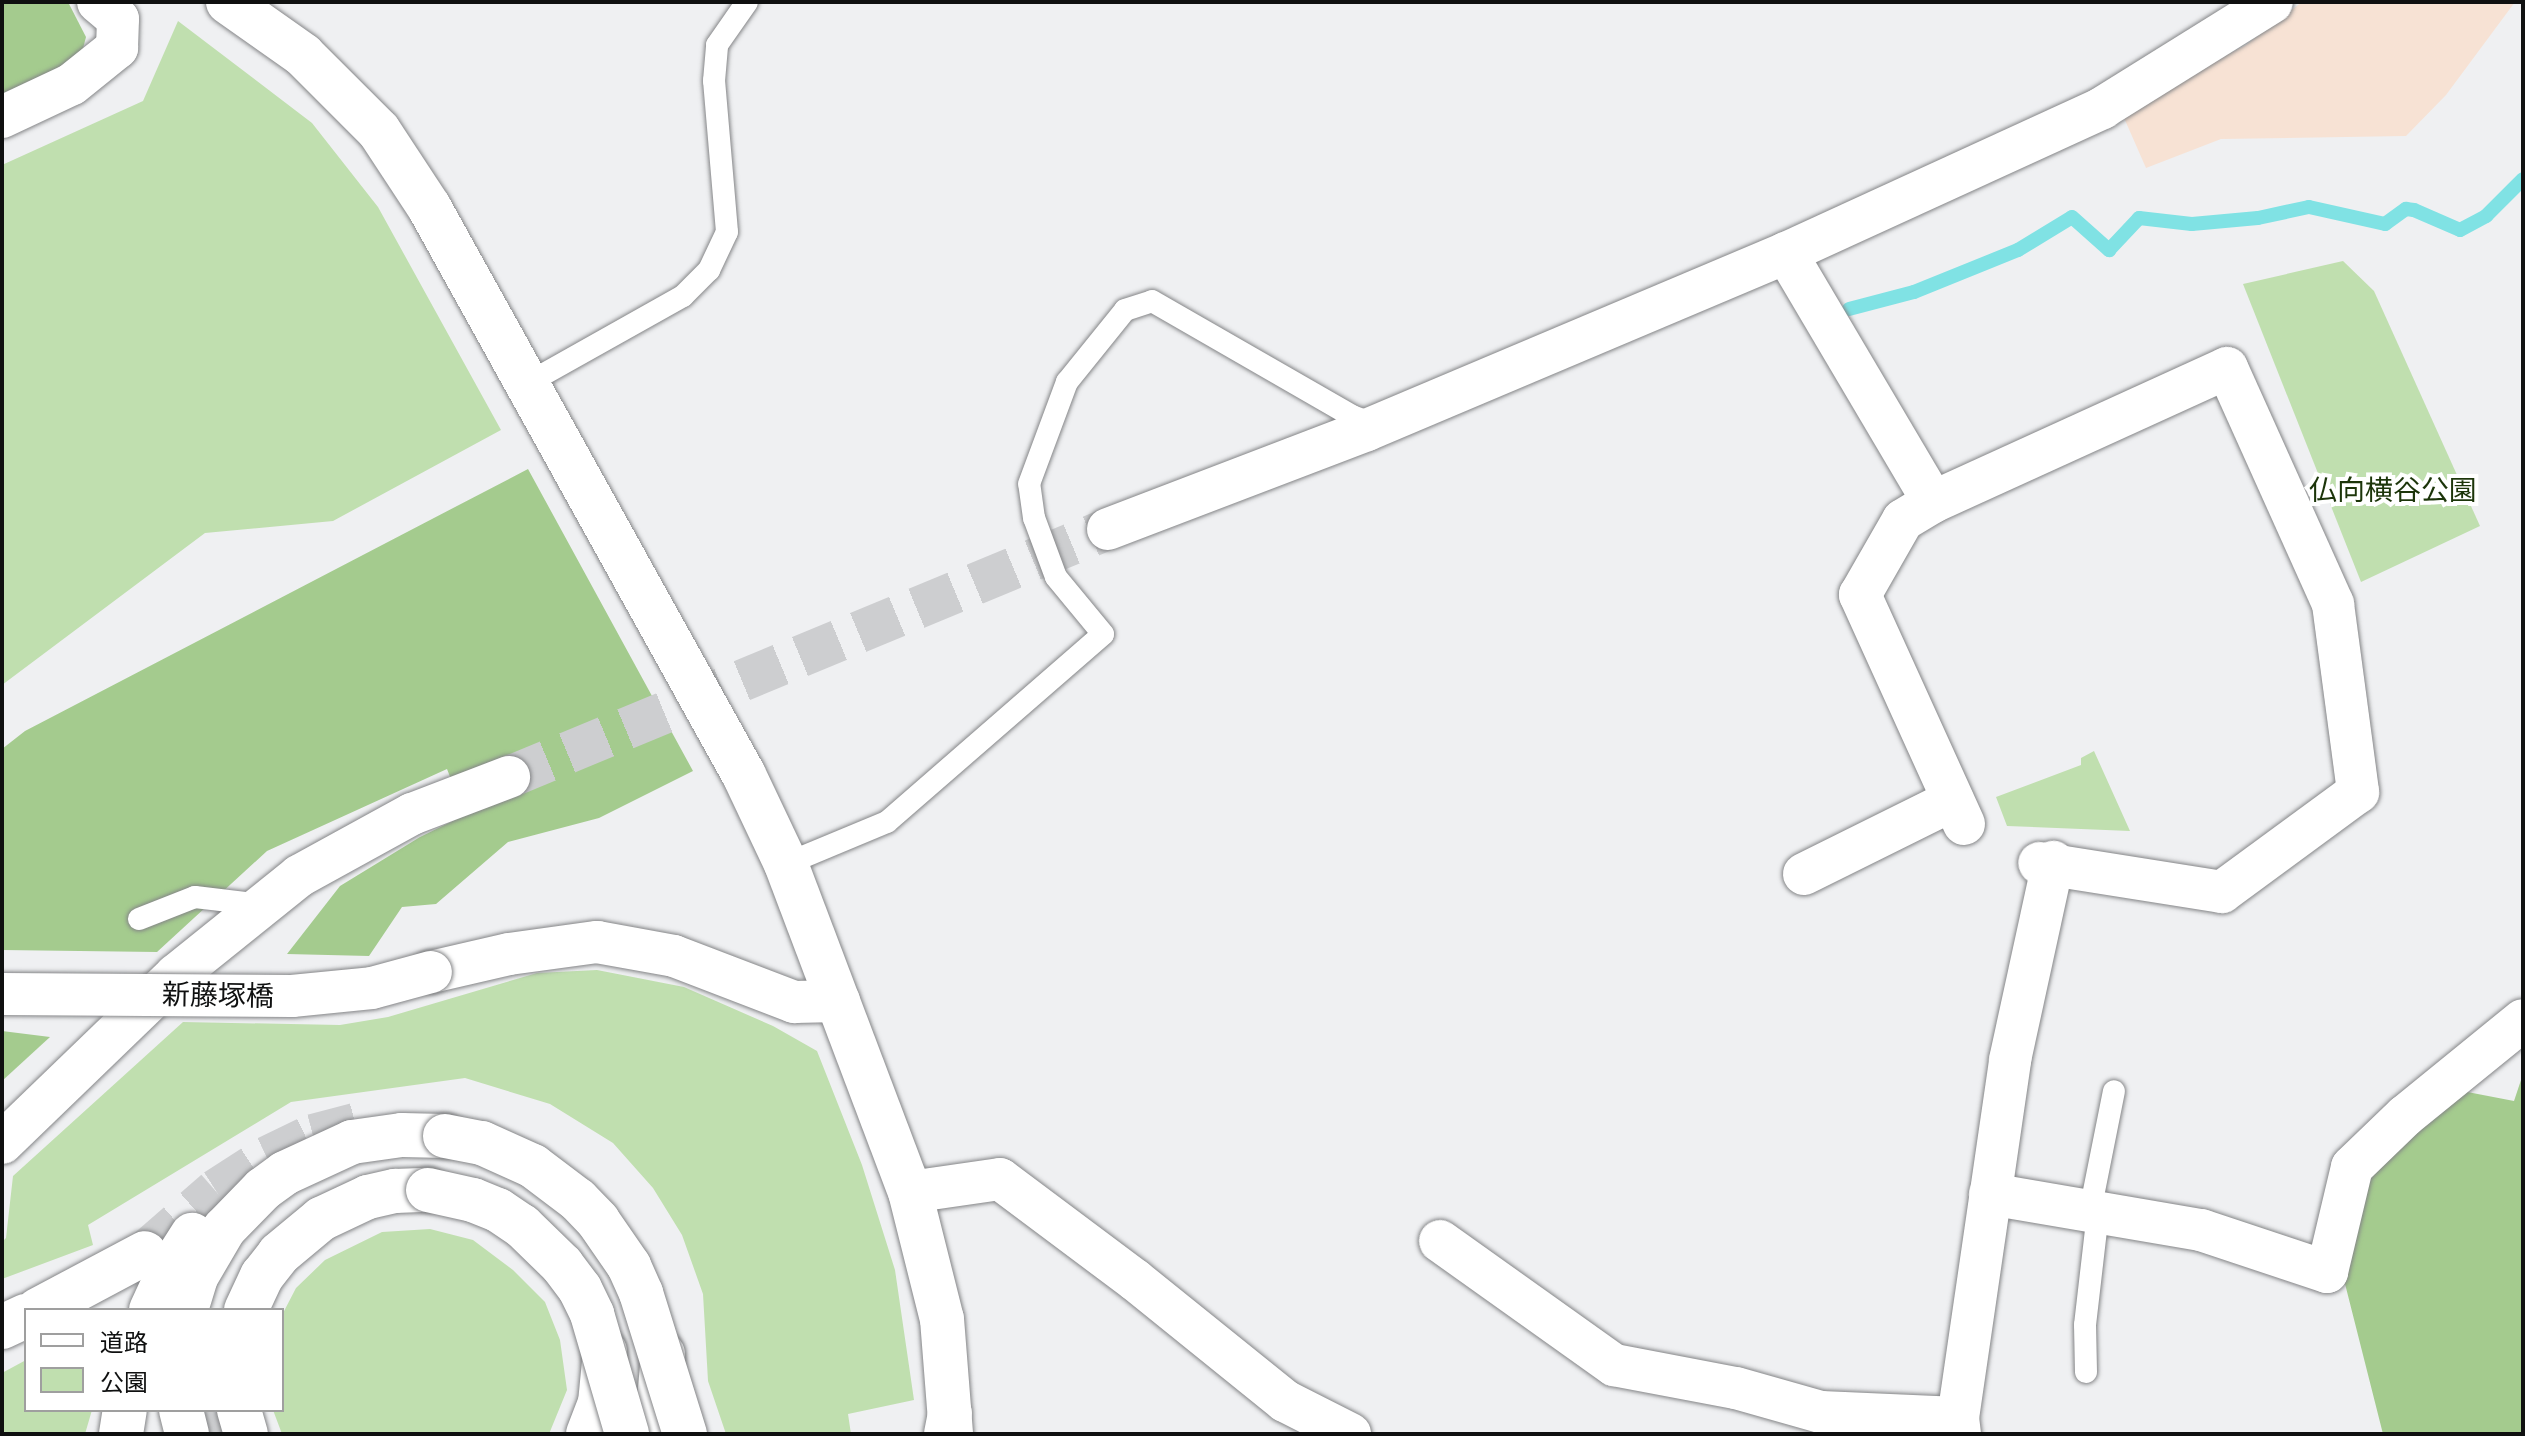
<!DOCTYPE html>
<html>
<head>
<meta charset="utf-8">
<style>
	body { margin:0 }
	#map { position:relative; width:2525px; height:1436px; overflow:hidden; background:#eff0f2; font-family:"Space Grotesk","Noto Sans JP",sans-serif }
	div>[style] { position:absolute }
	.industrial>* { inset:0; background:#f7e2d4 }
	.green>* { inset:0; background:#c0dfaf }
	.forest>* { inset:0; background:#a4cb8e }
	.stream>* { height:14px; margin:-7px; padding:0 7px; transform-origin:7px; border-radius:7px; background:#80e2e4 }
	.minor-tunnel>* { height:42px; margin-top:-21px; transform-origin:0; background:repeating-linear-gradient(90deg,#cdced0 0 42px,transparent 0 63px) }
	.trunk-tunnel>* { height:44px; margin-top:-22px; transform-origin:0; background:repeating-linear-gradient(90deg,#cdced0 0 44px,transparent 0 66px) }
	.roads { filter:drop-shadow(0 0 2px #848587) drop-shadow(0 0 2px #848587) }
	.service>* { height:22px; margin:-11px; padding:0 11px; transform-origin:11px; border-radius:11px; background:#fff }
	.minor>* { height:42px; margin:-21px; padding:0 21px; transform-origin:21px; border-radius:21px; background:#fff }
	.tertiary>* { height:44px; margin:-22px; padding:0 22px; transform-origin:22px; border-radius:22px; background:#fff }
	.trunk>* { height:44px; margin:-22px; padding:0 22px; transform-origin:22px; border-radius:22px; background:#fff }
	.bridges { filter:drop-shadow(0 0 2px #848587) drop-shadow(0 0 2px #848587) }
	.minor-bridge>* { height:42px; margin:-21px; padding:0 21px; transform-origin:21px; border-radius:21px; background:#fff }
	.trunk-bridge>* { height:44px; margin:-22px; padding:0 22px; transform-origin:22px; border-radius:22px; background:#fff }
	span { translate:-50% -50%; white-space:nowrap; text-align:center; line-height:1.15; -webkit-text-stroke:8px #fff; paint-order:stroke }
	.park-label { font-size:28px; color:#1c350a }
	.street-label { font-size:28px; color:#0f1010 }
	.frame { position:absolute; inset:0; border:4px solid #0f1010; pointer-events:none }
	.legend { position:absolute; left:24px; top:1308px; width:260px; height:104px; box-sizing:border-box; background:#fff; border:2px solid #9f9f9f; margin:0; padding:10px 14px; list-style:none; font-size:24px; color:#0f1010 }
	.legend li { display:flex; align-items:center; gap:16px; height:40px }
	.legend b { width:40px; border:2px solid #9f9f9f }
</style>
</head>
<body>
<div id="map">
	<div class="industrial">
		<i style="clip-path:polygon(2302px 2px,2515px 2px,2446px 95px,2406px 136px,2221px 139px,2146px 168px,2121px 111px,2246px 45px)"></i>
	</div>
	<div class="green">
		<i style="clip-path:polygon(178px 21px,312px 123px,378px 207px,501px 430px,333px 521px,205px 533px,2px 685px,2px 165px,143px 101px)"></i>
		<i style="clip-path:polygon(2343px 261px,2374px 291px,2480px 526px,2361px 582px,2243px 284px)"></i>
		<i style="clip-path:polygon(2094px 751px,2130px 831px,2007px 826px,1996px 797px,2081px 765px,2081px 758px)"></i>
		<i style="clip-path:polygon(597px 970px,684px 987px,773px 1026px,817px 1051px,862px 1165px,895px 1270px,914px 1400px,848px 1414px,851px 1434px,726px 1434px,708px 1381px,703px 1294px,682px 1235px,653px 1188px,613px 1143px,550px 1104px,465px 1078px,291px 1102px,88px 1225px,93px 1245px,2px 1279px,2px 1242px,6px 1238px,13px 1176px,183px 1022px,340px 1025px,388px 1017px,537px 973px)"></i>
		<i style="clip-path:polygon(430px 1229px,473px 1240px,513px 1270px,545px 1302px,560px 1340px,567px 1390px,549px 1434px,282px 1434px,273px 1410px,282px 1410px,282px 1315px,296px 1288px,325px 1260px,382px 1232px)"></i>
		<i style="clip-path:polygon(26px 1360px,26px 1410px,92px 1410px,85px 1434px,2px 1434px,2px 1373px)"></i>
	</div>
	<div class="forest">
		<i style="clip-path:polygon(2px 2px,68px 2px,86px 37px,81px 56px,2px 102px)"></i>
		<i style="clip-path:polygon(528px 469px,693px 771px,599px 818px,508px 842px,436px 904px,402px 907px,369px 956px,287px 954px,340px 886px,420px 837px,465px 815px,447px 769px,267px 851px,157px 952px,2px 950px,2px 749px,25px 731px)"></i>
		<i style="clip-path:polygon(2px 1031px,50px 1037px,2px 1081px)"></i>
		<i style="clip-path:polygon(2521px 1080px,2523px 1434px,2383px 1434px,2340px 1264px,2363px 1170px,2457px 1090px,2514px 1101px)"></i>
	</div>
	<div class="stream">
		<i style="left:1849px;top:309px;width:67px;rotate:-14.7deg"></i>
		<i style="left:1914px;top:292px;width:112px;rotate:-22deg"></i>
		<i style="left:2018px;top:250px;width:63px;rotate:-31.4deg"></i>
		<i style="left:2072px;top:217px;width:50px;rotate:41.7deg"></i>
		<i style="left:2109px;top:250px;width:44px;rotate:-46.8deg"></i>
		<i style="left:2139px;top:218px;width:53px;rotate:6.5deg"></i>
		<i style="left:2192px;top:224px;width:66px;rotate:-5.2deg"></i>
		<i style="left:2258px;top:218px;width:52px;rotate:-12.2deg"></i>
		<i style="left:2309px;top:207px;width:78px;rotate:12.6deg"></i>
		<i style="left:2385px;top:224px;width:26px;rotate:-36deg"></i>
		<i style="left:2406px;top:209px;width:8px;rotate:7deg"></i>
		<i style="left:2414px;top:210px;width:50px;rotate:23.5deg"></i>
		<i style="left:2460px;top:230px;width:30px;rotate:-28deg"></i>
		<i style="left:2486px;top:216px;width:52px;rotate:-45deg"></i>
	</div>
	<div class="minor-tunnel">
		<i style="left:509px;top:777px;width:648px;rotate:-22.49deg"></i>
	</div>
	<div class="trunk-tunnel">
		<i style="left:145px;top:1253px;width:94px;rotate:-41.1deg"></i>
		<i style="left:216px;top:1191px;width:61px;rotate:-32.9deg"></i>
		<i style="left:267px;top:1158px;width:51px;rotate:-25.6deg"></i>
		<i style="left:313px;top:1136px;width:63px;rotate:-14.7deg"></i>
		<i style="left:217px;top:1410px;width:24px;rotate:81deg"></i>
	</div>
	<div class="roads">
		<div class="service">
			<i style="left:528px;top:383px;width:178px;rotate:-29.3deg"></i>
			<i style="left:683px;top:296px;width:37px;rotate:-45deg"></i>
			<i style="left:709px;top:270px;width:42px;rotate:-64.7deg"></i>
			<i style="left:727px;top:232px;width:152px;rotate:-94.9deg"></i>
			<i style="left:714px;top:81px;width:36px;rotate:-85deg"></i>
			<i style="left:717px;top:45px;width:52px;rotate:-55.1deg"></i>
			<i style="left:786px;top:864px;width:109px;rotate:-22.6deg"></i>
			<i style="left:887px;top:822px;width:286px;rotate:-41deg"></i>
			<i style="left:1103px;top:634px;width:74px;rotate:-129.5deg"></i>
			<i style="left:1056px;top:577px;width:63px;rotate:-110.4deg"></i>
			<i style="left:1034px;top:518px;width:34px;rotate:-98deg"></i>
			<i style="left:1029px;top:484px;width:109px;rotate:-69.6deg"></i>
			<i style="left:1067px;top:382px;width:92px;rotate:-51.1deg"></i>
			<i style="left:1125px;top:310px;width:28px;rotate:-18deg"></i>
			<i style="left:1152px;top:301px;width:231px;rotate:29.9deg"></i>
			<i style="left:1352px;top:416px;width:27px;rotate:20deg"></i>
			<i style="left:139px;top:919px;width:60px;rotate:-21.4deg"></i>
			<i style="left:195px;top:897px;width:67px;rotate:6.8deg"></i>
			<i style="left:2090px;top:1211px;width:122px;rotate:-78.7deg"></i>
			<i style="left:2086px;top:1372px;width:47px;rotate:-91.2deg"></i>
			<i style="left:2085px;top:1325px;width:113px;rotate:-83.4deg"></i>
		</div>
		<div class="minor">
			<i style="left:2px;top:117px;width:77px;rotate:-25.2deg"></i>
			<i style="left:72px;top:84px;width:58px;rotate:-38.7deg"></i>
			<i style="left:117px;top:48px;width:29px;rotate:-88deg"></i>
			<i style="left:118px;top:19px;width:26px;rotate:-140deg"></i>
			<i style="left:1786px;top:253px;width:289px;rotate:59.4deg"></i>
			<i style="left:1108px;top:529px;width:277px;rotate:-20.9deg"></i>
			<i style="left:1367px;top:430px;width:455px;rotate:-22.9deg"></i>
			<i style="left:1786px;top:253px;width:348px;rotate:-24.6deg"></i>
			<i style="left:2102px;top:108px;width:200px;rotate:-31.9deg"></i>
			<i style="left:1964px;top:824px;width:252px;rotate:-114.4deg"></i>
			<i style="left:1860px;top:595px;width:86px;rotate:-60.2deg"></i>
			<i style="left:1903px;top:520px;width:35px;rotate:-31deg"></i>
			<i style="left:1933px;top:502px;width:323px;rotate:-24.5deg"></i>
			<i style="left:2227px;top:368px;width:259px;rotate:65.8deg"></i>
			<i style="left:2333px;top:604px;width:190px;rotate:82.4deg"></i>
			<i style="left:2358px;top:792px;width:169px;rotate:143.7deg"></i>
			<i style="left:2222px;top:892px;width:185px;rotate:-171deg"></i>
			<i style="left:1804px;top:874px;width:166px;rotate:-26.4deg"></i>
			<i style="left:431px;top:972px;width:80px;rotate:-13deg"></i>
			<i style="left:509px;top:954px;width:89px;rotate:-7.8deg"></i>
			<i style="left:597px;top:942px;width:78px;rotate:10.3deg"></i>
			<i style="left:674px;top:956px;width:129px;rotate:21deg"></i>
			<i style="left:794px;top:1002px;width:45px;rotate:-1.3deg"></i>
			<i style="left:2px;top:1143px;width:242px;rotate:-44deg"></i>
			<i style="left:176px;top:975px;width:158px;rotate:-38.8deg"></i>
			<i style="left:299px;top:876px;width:129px;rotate:-28.8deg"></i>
			<i style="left:412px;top:814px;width:104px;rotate:-20.9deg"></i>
			<i style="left:910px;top:1192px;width:91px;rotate:-8.2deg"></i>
			<i style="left:1000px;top:1179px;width:169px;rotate:36.8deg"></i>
			<i style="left:1135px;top:1280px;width:193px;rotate:38.9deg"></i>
			<i style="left:1285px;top:1401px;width:73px;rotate:26.9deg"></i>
			<i style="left:1990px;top:1194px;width:214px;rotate:9.7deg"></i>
			<i style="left:2201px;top:1230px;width:133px;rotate:18.4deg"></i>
			<i style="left:2327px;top:1272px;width:108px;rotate:-76.6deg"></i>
			<i style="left:2352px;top:1167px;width:74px;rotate:-43.9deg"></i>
			<i style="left:2405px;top:1116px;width:152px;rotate:-39.1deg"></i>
			<i style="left:1440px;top:1241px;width:214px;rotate:35.5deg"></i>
			<i style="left:1614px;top:1365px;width:124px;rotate:10.7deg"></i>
			<i style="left:1736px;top:1388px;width:88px;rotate:15.8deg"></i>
			<i style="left:1821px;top:1412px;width:137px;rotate:2.5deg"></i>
			<i style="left:1960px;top:1434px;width:16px;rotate:-97deg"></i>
			<i style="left:1958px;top:1418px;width:362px;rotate:-81.7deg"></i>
			<i style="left:2010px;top:1060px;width:203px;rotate:-77.7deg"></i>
		</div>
		<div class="tertiary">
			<i style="left:228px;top:2px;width:92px;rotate:35.2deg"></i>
			<i style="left:303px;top:55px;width:107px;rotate:45deg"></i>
			<i style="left:379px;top:131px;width:91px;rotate:56.7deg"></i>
			<i style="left:429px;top:207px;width:649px;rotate:60.99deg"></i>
			<i style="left:744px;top:775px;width:98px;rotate:64.7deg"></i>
			<i style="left:786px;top:864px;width:351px;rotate:69.3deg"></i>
			<i style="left:910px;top:1192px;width:131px;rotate:75.9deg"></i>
			<i style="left:942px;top:1319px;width:115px;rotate:85.5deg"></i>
		</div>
		<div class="trunk">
			<i style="left:38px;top:1310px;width:121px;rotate:-28deg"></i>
			<i style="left:151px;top:1310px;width:43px;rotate:-65.2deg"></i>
			<i style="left:169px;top:1271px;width:43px;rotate:-57.4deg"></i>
			<i style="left:186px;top:1310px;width:34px;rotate:-73deg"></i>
			<i style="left:196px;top:1277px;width:56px;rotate:-59.7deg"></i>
			<i style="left:224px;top:1229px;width:56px;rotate:-45.7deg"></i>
			<i style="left:263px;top:1189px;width:27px;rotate:-36deg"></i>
			<i style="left:285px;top:1173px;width:74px;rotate:-24.8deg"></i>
			<i style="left:352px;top:1142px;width:50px;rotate:-8deg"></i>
			<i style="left:402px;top:1135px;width:43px;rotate:1.3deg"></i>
			<i style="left:246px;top:1310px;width:38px;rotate:-65deg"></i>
			<i style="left:262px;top:1276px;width:28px;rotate:-52deg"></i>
			<i style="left:279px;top:1254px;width:55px;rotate:-39.8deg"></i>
			<i style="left:321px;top:1219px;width:52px;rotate:-25.1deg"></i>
			<i style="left:368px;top:1197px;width:28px;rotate:-13deg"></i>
			<i style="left:395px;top:1191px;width:33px;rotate:-2deg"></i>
			<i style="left:2px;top:1327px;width:26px;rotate:-25deg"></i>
			<i style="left:181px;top:1410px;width:25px;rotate:76deg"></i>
			<i style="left:239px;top:1410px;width:25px;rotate:74deg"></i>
			<i style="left:121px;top:1434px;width:24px;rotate:-81deg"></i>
			<i style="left:588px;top:1434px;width:33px;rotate:-69deg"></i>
			<i style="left:600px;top:1403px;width:52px;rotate:-84.5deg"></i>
			<i style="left:650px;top:1434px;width:35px;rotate:-75deg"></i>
			<i style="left:659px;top:1400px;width:46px;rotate:-85deg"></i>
			<i style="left:946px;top:1434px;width:21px;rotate:-79deg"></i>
		</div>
	</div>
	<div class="bridges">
		<div class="minor-bridge">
			<i style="left:2px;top:994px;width:290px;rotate:0.4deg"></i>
			<i style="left:292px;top:996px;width:80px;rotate:-5.7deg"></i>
			<i style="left:372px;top:988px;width:61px;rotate:-15.2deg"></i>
		</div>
		<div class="trunk-bridge">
			<i style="left:445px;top:1136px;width:38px;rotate:11deg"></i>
			<i style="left:482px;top:1143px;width:56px;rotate:24.3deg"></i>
			<i style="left:533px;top:1166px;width:56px;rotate:37.1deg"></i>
			<i style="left:578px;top:1200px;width:29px;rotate:46deg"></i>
			<i style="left:598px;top:1221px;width:55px;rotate:55.4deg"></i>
			<i style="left:629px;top:1266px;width:30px;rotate:66deg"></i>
			<i style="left:641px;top:1293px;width:148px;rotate:72.7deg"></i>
			<i style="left:428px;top:1190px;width:46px;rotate:12.5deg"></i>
			<i style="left:473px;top:1200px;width:27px;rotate:22deg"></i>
			<i style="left:498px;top:1210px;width:29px;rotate:34deg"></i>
			<i style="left:522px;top:1226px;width:56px;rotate:44.3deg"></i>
			<i style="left:562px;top:1265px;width:30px;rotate:53deg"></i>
			<i style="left:580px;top:1289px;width:28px;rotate:64deg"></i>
			<i style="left:592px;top:1314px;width:125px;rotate:73.7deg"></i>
		</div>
	</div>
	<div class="park-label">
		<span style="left:2393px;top:490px">仏向横谷公園</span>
	</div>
	<div class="street-label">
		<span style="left:218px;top:995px;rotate:1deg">新藤塚橋</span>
	</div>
	<div class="frame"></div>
	<ul class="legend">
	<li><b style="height:10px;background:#fff"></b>道路</li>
	<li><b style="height:22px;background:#c0dfaf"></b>公園</li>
	</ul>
</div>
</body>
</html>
